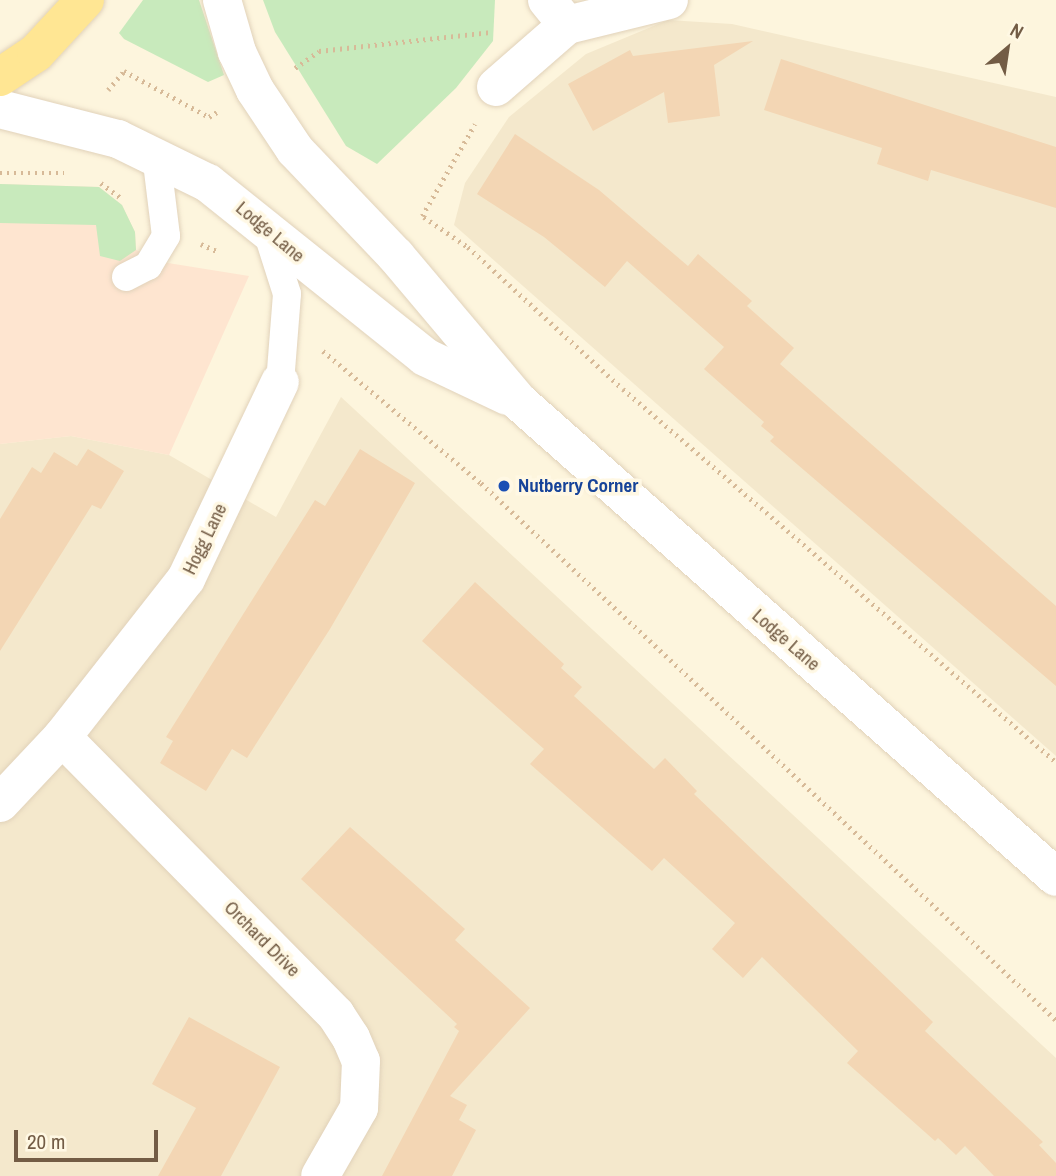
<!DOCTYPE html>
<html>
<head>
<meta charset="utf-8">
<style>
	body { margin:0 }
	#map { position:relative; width:1056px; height:1176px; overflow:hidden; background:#fdf5dd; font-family:"Archivo Narrow",sans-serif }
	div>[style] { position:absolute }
	.residential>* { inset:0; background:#f4e8cc }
	.commercial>* { inset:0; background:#fee5d0 }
	.green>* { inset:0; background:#c8eabc }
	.building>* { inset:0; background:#f3d6b4 }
	.path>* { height:4.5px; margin-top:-2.25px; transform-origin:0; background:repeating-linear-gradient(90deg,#d7ba98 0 2px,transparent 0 7px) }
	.roads { filter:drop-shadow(0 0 2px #e1d2ba) drop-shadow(0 0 2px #e1d2ba) }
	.service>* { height:28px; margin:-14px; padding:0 14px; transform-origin:14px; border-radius:14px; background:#fff }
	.minor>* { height:38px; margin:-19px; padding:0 19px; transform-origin:19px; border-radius:19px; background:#fff }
	.tertiary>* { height:38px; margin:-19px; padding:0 19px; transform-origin:19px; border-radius:19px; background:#fff }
	.primary>* { height:38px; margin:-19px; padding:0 19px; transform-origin:19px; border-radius:19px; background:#ffe693 }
	.dots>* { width:19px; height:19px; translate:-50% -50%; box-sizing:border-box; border:4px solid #fff8e4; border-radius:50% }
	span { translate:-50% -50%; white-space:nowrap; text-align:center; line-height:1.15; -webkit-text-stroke:7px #fff8e4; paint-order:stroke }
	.street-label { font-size:19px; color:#735c45 }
	.transit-label { font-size:19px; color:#164399; font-weight:700 }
	.left { translate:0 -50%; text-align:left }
	.north { position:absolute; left:972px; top:14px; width:70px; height:70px; -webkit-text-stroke:5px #fff8e4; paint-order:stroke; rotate:29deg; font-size:19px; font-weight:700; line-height:28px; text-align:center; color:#735c45 }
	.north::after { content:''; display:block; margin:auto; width:24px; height:32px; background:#735c45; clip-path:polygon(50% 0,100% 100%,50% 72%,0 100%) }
	.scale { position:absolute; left:14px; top:1130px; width:144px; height:32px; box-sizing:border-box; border:4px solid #735c45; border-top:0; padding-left:9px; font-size:21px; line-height:24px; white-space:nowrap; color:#735c45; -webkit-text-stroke:5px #fff8e4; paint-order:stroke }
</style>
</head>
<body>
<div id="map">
	<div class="residential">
		<i style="clip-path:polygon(668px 20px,732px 24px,1056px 97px,1056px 756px,454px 225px,465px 183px,509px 117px,586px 54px)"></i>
		<i style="clip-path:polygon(341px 397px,1056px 1058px,1056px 1176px,0 1176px,0 444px,71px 436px,169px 455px,276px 517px)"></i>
	</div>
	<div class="commercial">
		<i style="clip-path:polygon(0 184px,99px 187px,122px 205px,135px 232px,136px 250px,168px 263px,249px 276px,169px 455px,71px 436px,0 444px)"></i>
	</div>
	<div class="green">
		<i style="clip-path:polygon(143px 0,199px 0,224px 75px,208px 82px,124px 39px,119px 33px)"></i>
		<i style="clip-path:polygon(263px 0,495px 0,493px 41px,456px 88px,377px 164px,346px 146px,275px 32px)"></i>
		<i style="clip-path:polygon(0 184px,99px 187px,122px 205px,135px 232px,136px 250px,120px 261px,100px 256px,96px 225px,0 223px)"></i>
	</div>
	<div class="building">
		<i style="clip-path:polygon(753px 41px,714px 65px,720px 116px,668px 123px,664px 92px,593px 131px,568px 84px,630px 50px,633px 56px)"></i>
		<i style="clip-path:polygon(781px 59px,1056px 147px,1056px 208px,931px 170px,928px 181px,877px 164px,882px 148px,764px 110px)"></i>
		<i style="clip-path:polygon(515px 134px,599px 190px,688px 266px,698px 254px,752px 301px,747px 306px,794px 348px,780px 364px,1056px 606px,1056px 686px,770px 441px,774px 437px,761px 426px,764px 422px,704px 369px,724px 347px,627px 261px,605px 287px,544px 237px,477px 194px)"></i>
		<i style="clip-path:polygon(88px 449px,124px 471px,101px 509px,92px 505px,0 651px,0 519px,32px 467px,41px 473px,54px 452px,77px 466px)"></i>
		<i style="clip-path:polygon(360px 449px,415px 483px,330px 629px,247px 758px,232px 749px,206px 791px,160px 763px,173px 741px,166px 737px,315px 500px,325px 506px)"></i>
		<i style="clip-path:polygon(475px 582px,564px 664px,561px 668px,582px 687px,574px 696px,654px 769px,665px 758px,697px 791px,694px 794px,933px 1022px,925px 1031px,1043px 1142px,1039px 1145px,1056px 1163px,1056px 1176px,994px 1176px,965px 1146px,956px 1155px,938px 1138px,935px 1141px,847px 1063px,858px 1051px,762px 957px,743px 978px,712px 949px,735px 923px,664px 858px,652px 871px,530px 764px,544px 749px,422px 641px)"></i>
		<i style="clip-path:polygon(350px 827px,465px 929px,455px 940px,530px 1008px,450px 1096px,467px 1105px,459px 1120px,476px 1130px,452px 1176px,382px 1176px,459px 1031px,454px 1027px,457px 1024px,301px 879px)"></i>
		<i style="clip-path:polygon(189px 1017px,280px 1067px,221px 1176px,158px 1176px,196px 1108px,152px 1084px)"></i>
	</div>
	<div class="path">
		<i style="left:295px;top:68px;width:29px;rotate:-35deg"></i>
		<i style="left:319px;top:51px;width:172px;rotate:-6.3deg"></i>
		<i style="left:108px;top:90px;width:25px;rotate:-50deg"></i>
		<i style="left:124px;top:71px;width:97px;rotate:28.4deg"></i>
		<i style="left:209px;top:117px;width:9px;rotate:-32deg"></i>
		<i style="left:0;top:173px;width:64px"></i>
		<i style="left:101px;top:183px;width:26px;rotate:37deg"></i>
		<i style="left:422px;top:216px;width:106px;rotate:-60.1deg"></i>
		<i style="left:424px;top:217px;width:53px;rotate:34.3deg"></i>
		<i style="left:468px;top:247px;width:210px;rotate:42.5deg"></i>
		<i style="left:623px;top:389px;width:572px;rotate:40.74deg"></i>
		<i style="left:201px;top:244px;width:20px;rotate:24deg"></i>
		<i style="left:323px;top:351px;width:206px;rotate:39.9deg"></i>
		<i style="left:481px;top:483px;width:787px;rotate:43.04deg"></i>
	</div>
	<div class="roads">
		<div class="service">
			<i style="left:266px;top:228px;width:69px;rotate:72.3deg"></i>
			<i style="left:287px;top:294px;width:88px;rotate:94.5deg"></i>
			<i style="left:126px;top:277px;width:25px;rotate:-27deg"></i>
			<i style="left:148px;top:266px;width:35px;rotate:-59deg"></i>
			<i style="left:166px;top:236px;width:82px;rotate:-97deg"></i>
		</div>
		<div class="minor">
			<i style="left:547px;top:0;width:32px;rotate:51deg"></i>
			<i style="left:567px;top:25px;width:105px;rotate:-13.8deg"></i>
			<i style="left:496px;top:87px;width:94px;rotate:-41.1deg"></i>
			<i style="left:62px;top:737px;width:390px;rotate:45.4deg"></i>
			<i style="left:336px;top:1015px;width:27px;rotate:57deg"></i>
			<i style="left:351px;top:1038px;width:25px;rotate:67deg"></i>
			<i style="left:361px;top:1061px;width:47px;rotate:92.4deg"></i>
			<i style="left:359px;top:1108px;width:78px;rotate:119.8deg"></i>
			<i style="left:0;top:803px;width:91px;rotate:-46.8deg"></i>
			<i style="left:62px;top:737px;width:201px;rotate:-51.9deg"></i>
			<i style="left:186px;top:579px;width:218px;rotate:-64.5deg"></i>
		</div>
		<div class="tertiary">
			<i style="left:222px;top:0;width:54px;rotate:73.9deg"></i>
			<i style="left:237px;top:52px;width:42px;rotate:64.7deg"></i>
			<i style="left:255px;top:90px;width:72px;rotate:56.3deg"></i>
			<i style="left:295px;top:150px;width:146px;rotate:46.4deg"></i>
			<i style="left:396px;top:256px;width:189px;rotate:49.9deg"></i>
			<i style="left:518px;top:401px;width:718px;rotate:41.5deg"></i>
			<i style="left:0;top:109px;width:122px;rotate:14.3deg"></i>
			<i style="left:118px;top:139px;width:100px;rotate:26.1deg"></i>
			<i style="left:208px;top:183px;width:278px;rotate:38.7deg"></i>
			<i style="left:425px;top:357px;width:91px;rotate:25.4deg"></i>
		</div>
		<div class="primary">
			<i style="left:0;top:77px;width:43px;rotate:-33.7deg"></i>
			<i style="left:36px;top:53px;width:72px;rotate:-47.2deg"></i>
		</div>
	</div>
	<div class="dots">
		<i style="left:504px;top:486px;background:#1a4fb4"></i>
	</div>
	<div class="street-label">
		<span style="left:270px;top:232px;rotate:40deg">Lodge Lane</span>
		<span style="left:205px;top:539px;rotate:-64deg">Hogg Lane</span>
		<span style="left:786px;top:640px;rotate:41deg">Lodge Lane</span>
		<span style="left:262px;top:939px;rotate:45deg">Orchard Drive</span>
	</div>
	<div class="transit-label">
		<span class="left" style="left:518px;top:486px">Nutberry Corner</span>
	</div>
	<div class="north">N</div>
	<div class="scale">20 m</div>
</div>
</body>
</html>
